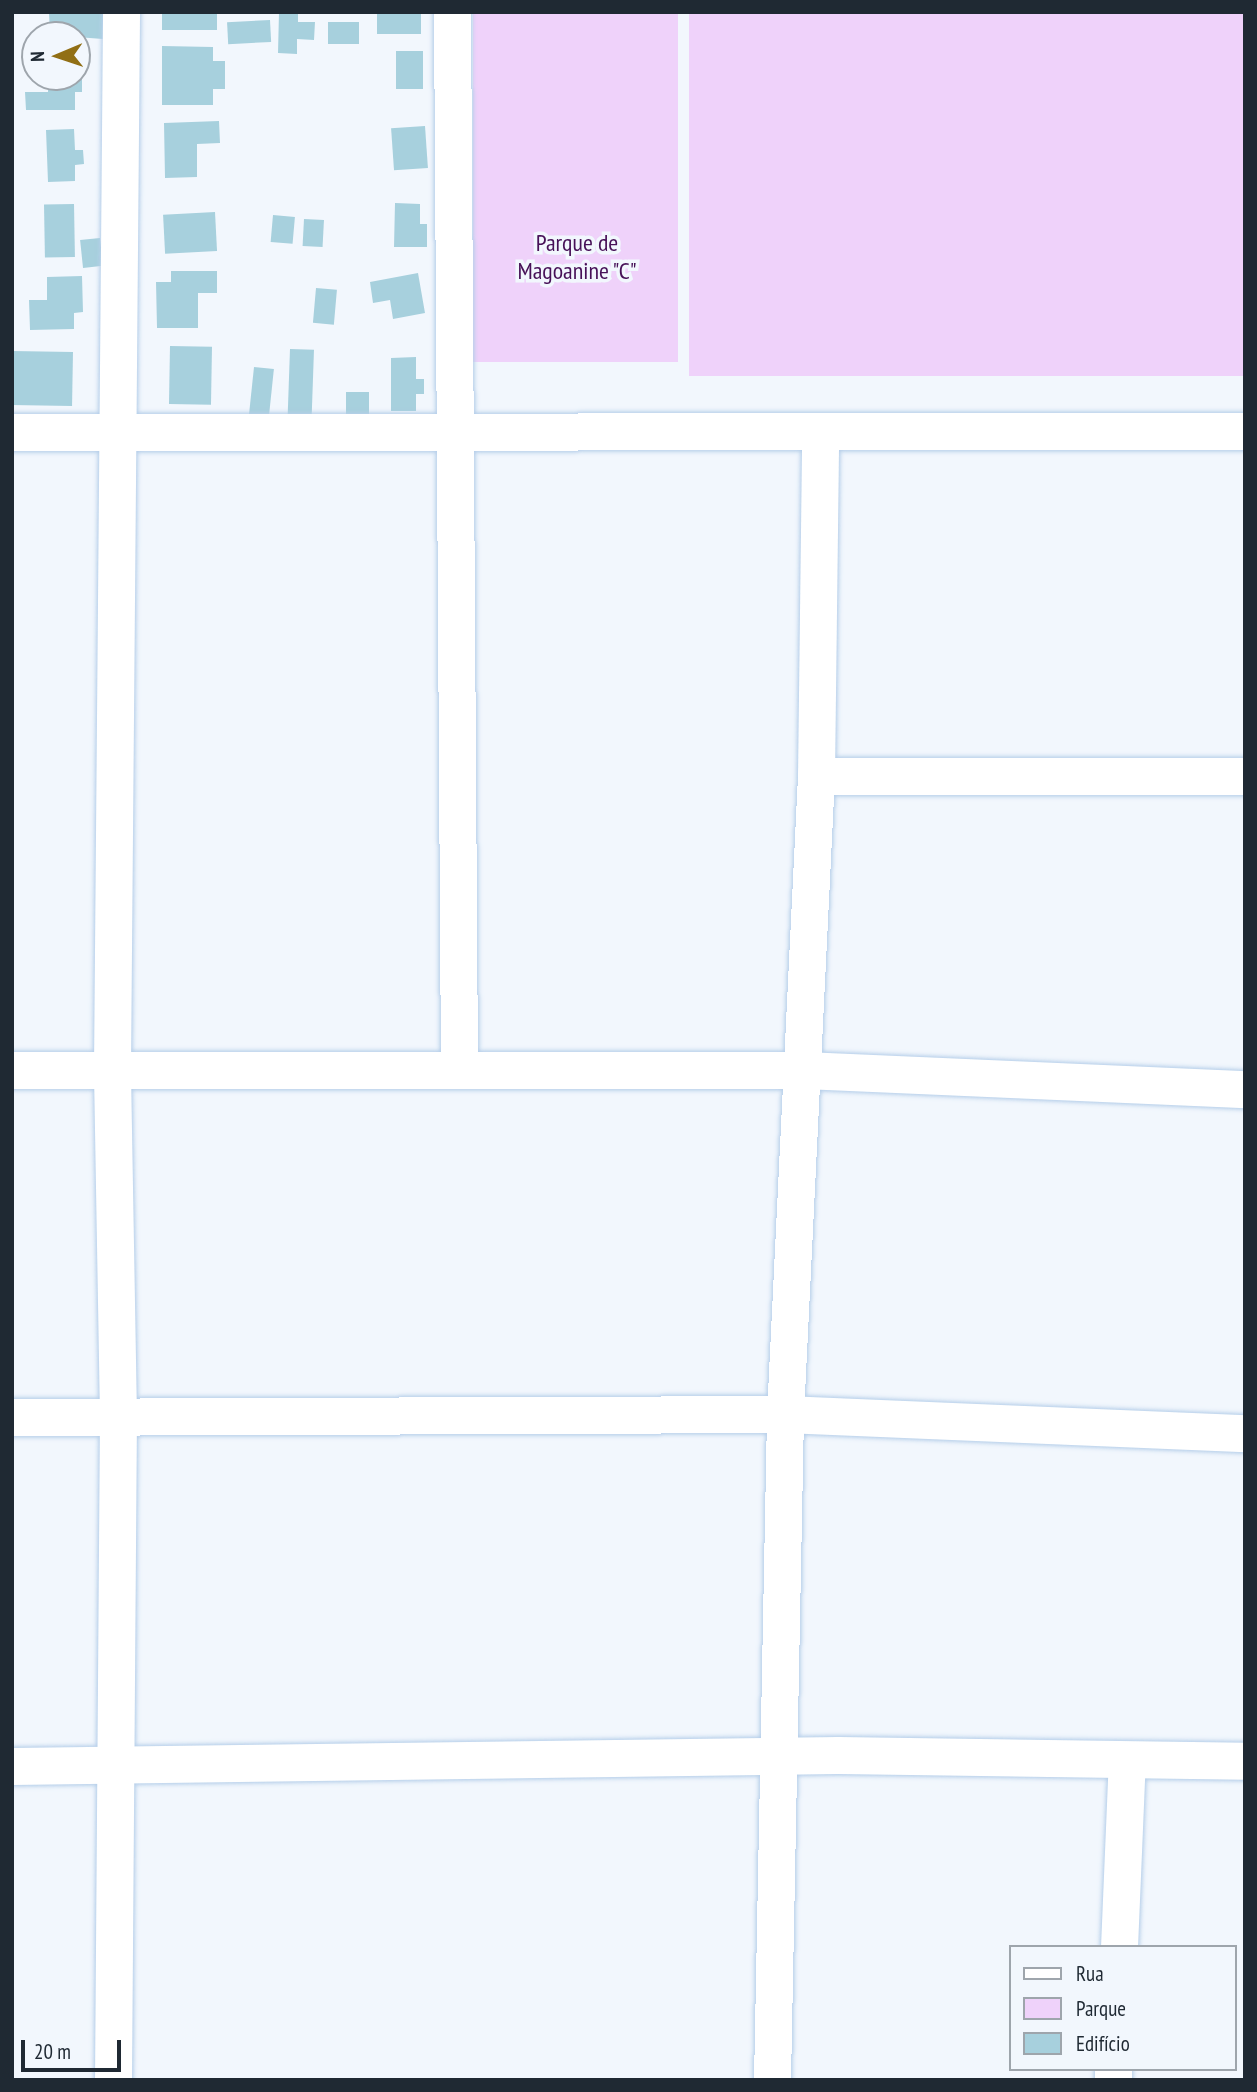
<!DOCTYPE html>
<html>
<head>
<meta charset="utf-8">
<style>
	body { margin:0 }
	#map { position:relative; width:1257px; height:2092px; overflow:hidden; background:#f2f7fd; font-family:"PT Sans Narrow",sans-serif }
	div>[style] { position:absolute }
	.green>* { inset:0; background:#efd2fa; transform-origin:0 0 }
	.building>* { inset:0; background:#a7d0dd; transform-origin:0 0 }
	.roads { filter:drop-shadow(0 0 2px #b5cee9) drop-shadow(0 0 2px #b5cee9) }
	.street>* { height:37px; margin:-18.5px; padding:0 18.5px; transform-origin:18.5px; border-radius:18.5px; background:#fff }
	span { translate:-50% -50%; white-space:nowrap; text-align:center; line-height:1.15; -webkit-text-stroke:7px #f2f7fd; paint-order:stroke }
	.park-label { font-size:24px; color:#471158 }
	.frame { position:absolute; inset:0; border:14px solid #1f2933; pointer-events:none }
	.legend { position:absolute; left:1009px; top:1945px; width:228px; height:126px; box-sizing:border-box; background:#f2f7fd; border:2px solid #9ea5ac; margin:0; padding:9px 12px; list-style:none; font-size:21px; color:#1f2933 }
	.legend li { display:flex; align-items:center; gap:14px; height:35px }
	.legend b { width:35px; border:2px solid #9ea5ac }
	.north { position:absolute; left:21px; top:21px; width:70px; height:70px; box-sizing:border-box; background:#f2f7fd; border:2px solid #9ea5ac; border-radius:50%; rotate:268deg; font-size:19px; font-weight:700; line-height:28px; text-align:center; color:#1f2933 }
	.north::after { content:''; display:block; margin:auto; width:24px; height:32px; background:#916f15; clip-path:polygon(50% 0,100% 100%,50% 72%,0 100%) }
	.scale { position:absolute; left:21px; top:2040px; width:100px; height:32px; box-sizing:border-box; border:4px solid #1f2933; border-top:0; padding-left:9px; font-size:21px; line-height:24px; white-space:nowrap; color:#1f2933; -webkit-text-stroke:5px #f2f7fd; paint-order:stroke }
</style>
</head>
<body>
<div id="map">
	<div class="green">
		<i style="left:473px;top:12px;width:205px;height:350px"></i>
		<i style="left:689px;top:12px;width:556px;height:364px"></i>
	</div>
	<div class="building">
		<i style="clip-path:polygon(49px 12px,103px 12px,103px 39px,50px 35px)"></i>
		<i style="left:162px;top:12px;width:55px;height:18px"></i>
		<i style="clip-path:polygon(279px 12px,298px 12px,298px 22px,315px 22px,314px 40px,297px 39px,297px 54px,278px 53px)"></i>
		<i style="left:377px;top:12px;width:44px;height:22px"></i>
		<i style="left:270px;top:20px;width:22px;height:43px;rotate:87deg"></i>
		<i style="left:359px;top:22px;width:22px;height:31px;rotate:90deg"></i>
		<i style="clip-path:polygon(162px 46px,213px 47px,213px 61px,225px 61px,225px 89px,213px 89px,213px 105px,162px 105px)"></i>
		<i style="left:396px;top:51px;width:27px;height:38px"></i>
		<i style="clip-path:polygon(77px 74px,82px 74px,82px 92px,75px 92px,75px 110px,26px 110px,25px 92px,48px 92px,48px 77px)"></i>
		<i style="clip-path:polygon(219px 121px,220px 143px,197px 144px,197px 177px,165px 178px,164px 123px)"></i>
		<i style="left:425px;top:126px;width:42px;height:34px;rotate:86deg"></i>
		<i style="clip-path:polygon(74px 129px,75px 150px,83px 150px,84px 164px,75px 165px,75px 181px,48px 182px,46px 130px)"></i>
		<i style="clip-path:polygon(395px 203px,420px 204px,420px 224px,427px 224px,427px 247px,394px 247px)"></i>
		<i style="left:74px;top:204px;width:53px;height:30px;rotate:89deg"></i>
		<i style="left:215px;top:212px;width:39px;height:52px;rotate:87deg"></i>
		<i style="left:273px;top:215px;width:22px;height:27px;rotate:5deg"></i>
		<i style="left:304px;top:219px;width:20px;height:27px;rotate:3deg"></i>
		<i style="left:100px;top:238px;width:28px;height:20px;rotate:84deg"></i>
		<i style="clip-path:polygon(171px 271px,217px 271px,217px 293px,198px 293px,198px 328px,157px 328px,156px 282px,171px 282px)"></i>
		<i style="clip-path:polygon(418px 273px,425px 313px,393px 319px,390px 300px,373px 303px,370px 282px)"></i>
		<i style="clip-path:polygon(82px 276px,83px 312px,74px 313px,74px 329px,30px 330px,29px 300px,47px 300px,47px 277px)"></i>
		<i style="left:316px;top:288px;width:21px;height:35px;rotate:5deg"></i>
		<i style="left:170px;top:346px;width:42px;height:58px;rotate:1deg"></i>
		<i style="left:290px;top:349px;width:24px;height:73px;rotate:2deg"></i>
		<i style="left:12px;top:351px;width:61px;height:54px;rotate:1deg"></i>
		<i style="clip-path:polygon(416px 357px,416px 379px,424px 379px,424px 394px,416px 394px,416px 411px,391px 411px,391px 358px)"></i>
		<i style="left:254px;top:367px;width:20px;height:48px;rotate:6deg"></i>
		<i style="left:346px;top:392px;width:23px;height:30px"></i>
	</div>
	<div class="roads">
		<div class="street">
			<i style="left:452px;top:12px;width:1056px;rotate:89.62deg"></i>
			<i style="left:12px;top:432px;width:1233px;rotate:-0.05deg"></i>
			<i style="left:816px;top:776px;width:429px"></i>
			<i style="left:12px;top:1070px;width:793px"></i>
			<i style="left:805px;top:1070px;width:440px;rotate:2.5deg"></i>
			<i style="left:12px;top:1417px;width:773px;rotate:-0.22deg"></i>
			<i style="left:785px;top:1414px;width:639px;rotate:-87.22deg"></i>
			<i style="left:816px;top:776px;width:343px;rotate:-89.3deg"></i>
			<i style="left:12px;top:1766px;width:826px;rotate:-0.76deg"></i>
			<i style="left:838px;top:1755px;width:407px;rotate:0.8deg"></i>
			<i style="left:1119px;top:1947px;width:187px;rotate:-87.6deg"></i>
			<i style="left:113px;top:2080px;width:664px;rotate:-89.57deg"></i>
			<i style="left:118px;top:1416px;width:348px;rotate:-91deg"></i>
			<i style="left:112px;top:1068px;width:1056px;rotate:-89.51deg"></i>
			<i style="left:772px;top:2080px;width:666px;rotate:-88.88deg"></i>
			<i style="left:785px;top:1414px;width:460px;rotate:2.4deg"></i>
			<i style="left:1113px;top:2080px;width:11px;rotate:-90deg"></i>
		</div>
	</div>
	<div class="park-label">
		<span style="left:577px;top:257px">Parque de<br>Magoanine "C"</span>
	</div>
	<div class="frame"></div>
	<ul class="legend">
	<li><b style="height:9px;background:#fff"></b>Rua</li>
	<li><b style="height:19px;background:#efd2fa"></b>Parque</li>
	<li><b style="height:19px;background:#a7d0dd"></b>Edifício</li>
	</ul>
	<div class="north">N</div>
	<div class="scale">20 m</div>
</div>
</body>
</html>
